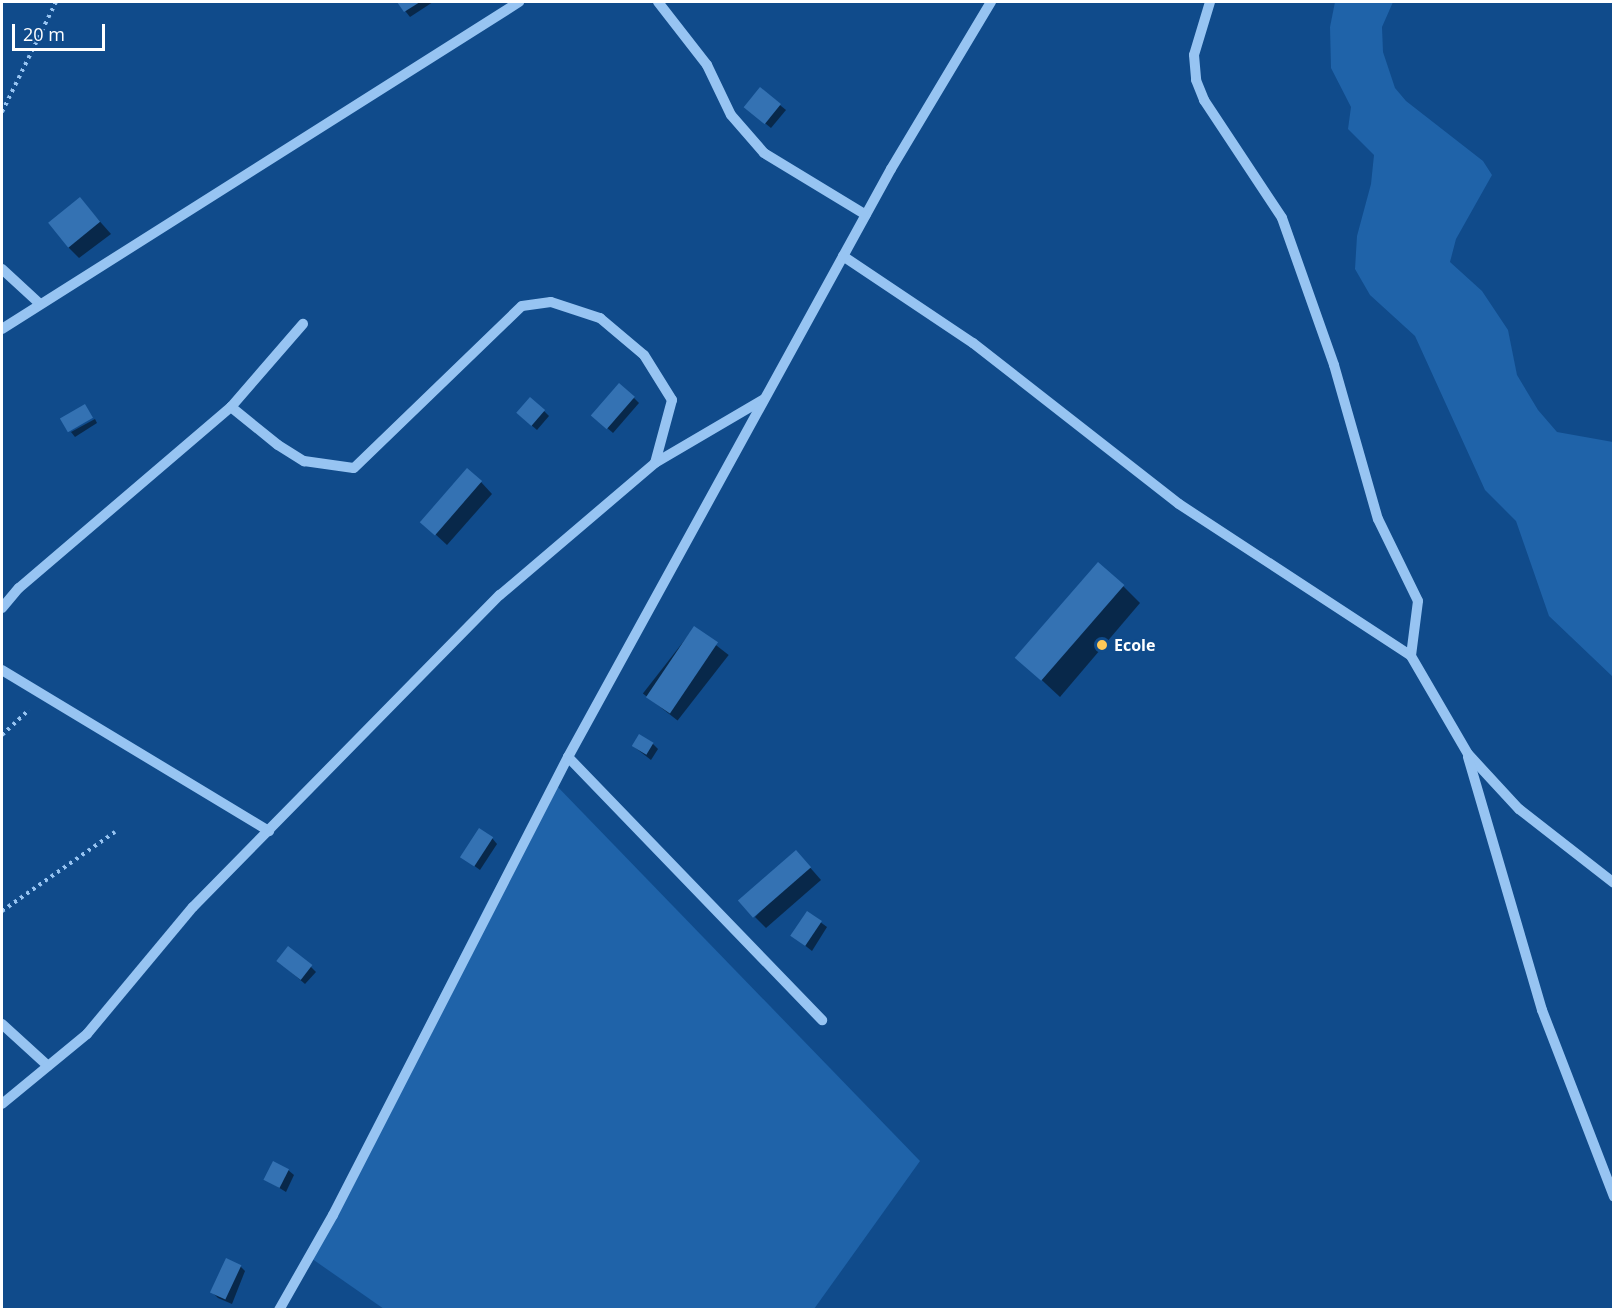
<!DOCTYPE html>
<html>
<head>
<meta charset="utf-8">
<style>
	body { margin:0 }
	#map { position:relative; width:1615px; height:1311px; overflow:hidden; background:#104b8b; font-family:"Open Sans",sans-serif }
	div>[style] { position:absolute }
	.green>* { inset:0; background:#1f63a9 }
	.shadow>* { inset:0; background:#0007; transform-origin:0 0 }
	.building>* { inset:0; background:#3472b3; transform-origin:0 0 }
	.path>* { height:4px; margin-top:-2px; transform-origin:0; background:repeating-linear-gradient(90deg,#97c4f2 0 3px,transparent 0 7.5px) }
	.minor>* { height:10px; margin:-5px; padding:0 5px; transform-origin:5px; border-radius:5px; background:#97c4f2 }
	.dots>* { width:16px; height:16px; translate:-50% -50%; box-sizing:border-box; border:3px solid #104b8b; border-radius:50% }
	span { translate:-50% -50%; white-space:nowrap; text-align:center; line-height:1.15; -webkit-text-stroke:4.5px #104b8b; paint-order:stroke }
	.poi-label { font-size:16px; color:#fff; font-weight:700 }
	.left { translate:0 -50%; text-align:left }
	.frame { position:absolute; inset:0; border:3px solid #fff; pointer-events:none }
	.scale { position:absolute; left:12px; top:24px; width:93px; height:27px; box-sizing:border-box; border:3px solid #fff; border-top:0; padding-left:8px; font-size:18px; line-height:21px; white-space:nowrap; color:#fff; -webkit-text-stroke:4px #104b8b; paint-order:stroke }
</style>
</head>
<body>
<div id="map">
	<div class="green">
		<i style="clip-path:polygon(1335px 2px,1393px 2px,1382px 27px,1383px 52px,1395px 88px,1406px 101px,1483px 161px,1492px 175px,1456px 239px,1450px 262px,1482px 291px,1508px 330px,1517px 375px,1538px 410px,1557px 432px,1613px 442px,1613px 677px,1549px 616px,1516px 521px,1485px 490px,1415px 336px,1370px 295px,1355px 269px,1357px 236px,1371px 184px,1374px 155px,1348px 129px,1351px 107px,1331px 68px,1330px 27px)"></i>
		<i style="clip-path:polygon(553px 782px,920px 1161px,814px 1309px,384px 1309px,308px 1256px,486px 905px)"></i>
	</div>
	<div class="shadow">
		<i style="clip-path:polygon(398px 2px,433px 2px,410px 17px)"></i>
		<i style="clip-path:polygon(760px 89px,786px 110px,771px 128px,751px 112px)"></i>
		<i style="clip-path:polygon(80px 199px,111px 234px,79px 258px,68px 247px)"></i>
		<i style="clip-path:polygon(634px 398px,639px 403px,613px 433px,598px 420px)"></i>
		<i style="clip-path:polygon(544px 411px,549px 416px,537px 430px,523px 418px)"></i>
		<i style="clip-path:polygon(95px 419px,97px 423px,75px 437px,71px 432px)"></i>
		<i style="clip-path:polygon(481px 482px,492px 494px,447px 545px,421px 521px)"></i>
		<i style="clip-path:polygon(1123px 586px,1140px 603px,1060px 697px,1018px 658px)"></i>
		<i style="left:694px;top:628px;width:44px;height:83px;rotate:38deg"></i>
		<i style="clip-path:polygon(653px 744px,658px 749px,651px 760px,633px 746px)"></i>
		<i style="clip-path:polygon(492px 838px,497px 844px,480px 870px,462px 857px)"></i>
		<i style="clip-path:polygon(807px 864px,821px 880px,766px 928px,755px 917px)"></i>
		<i style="clip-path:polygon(808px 913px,827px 927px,812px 951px,793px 936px)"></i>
		<i style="clip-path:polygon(284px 966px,310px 966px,316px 972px,305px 984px)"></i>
		<i style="clip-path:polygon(288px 1170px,294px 1175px,286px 1192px,265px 1179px)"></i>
		<i style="clip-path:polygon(240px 1266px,245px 1271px,232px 1304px,218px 1298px,213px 1293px)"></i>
	</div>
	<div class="building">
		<i style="clip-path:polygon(397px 2px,420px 2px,404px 12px)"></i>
		<i style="left:760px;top:87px;width:27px;height:26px;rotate:39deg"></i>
		<i style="left:80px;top:197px;width:32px;height:41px;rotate:51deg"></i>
		<i style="left:619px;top:383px;width:21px;height:43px;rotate:41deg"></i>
		<i style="left:530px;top:397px;width:20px;height:21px;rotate:41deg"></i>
		<i style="left:85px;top:404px;width:16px;height:29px;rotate:60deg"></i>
		<i style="left:467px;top:468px;width:20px;height:72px;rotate:41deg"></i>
		<i style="left:1098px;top:562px;width:35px;height:127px;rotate:41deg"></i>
		<i style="left:694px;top:626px;width:29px;height:86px;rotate:34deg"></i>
		<i style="left:639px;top:734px;width:17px;height:14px;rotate:31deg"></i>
		<i style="left:479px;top:828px;width:17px;height:35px;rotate:33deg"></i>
		<i style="left:796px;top:850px;width:23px;height:77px;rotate:49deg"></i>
		<i style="left:807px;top:911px;width:18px;height:30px;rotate:34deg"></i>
		<i style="left:288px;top:946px;width:31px;height:19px;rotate:38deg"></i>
		<i style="left:273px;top:1161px;width:18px;height:21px;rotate:27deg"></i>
		<i style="left:226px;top:1258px;width:17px;height:38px;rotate:25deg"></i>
	</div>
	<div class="path">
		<i style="left:2px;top:112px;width:123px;rotate:-63.9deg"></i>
		<i style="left:2px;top:735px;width:37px;rotate:-43deg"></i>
		<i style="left:2px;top:911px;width:138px;rotate:-35deg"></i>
	</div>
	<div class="minor">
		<i style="left:658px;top:2px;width:80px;rotate:52.1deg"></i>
		<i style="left:707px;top:65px;width:55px;rotate:64.4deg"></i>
		<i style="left:731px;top:115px;width:50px;rotate:49deg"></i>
		<i style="left:764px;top:153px;width:119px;rotate:31.3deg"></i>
		<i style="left:1210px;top:2px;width:55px;rotate:106.8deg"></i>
		<i style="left:1194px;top:55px;width:25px;rotate:85deg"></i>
		<i style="left:1196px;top:80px;width:22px;rotate:68deg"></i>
		<i style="left:1204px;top:100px;width:141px;rotate:56.5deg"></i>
		<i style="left:1282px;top:218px;width:156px;rotate:70.5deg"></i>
		<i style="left:1334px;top:365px;width:160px;rotate:74.1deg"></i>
		<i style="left:1378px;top:519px;width:91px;rotate:64deg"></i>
		<i style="left:1418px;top:601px;width:55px;rotate:97.3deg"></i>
		<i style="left:1411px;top:656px;width:113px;rotate:59.8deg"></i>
		<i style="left:1468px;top:754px;width:75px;rotate:47.2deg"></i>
		<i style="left:1519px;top:809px;width:120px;rotate:37.9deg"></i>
		<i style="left:843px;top:256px;width:156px;rotate:33.8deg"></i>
		<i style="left:973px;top:343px;width:261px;rotate:38deg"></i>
		<i style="left:1179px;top:504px;width:277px;rotate:33.2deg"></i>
		<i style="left:2px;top:269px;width:50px;rotate:42.6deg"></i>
		<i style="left:2px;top:329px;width:612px;rotate:-32.31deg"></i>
		<i style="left:231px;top:407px;width:60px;rotate:39deg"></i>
		<i style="left:278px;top:445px;width:31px;rotate:32deg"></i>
		<i style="left:304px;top:461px;width:50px;rotate:8deg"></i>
		<i style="left:354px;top:468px;width:233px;rotate:-44deg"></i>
		<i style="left:522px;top:306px;width:29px;rotate:-8deg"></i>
		<i style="left:551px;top:302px;width:52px;rotate:18.1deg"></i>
		<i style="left:600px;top:318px;width:57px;rotate:40.1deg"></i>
		<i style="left:644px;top:355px;width:53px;rotate:58.1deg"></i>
		<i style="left:672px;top:400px;width:65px;rotate:105.1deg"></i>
		<i style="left:2px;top:608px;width:26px;rotate:-50deg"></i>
		<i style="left:19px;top:588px;width:279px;rotate:-40.5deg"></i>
		<i style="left:231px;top:407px;width:110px;rotate:-49.1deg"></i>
		<i style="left:2px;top:670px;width:312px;rotate:31.1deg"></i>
		<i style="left:568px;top:757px;width:366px;rotate:46deg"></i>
		<i style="left:1468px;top:757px;width:264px;rotate:73.7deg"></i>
		<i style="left:1542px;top:1010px;width:200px;rotate:68.9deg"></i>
		<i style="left:2px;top:1024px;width:62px;rotate:42.4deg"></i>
		<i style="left:2px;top:1104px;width:110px;rotate:-39.5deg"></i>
		<i style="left:87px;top:1034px;width:165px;rotate:-50.2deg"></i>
		<i style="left:193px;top:907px;width:438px;rotate:-45.5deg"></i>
		<i style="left:500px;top:595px;width:204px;rotate:-40.4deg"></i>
		<i style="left:655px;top:463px;width:126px;rotate:-30.4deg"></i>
		<i style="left:279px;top:1310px;width:109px;rotate:-60.4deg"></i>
		<i style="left:333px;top:1215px;width:515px;rotate:-62.84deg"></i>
		<i style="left:568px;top:757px;width:671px;rotate:-61.22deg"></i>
		<i style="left:891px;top:169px;width:195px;rotate:-59.1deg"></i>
	</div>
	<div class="dots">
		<i style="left:1102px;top:645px;background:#ffc857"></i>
	</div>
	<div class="poi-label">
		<span class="left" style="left:1114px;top:645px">Ecole</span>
	</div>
	<div class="frame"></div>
	<div class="scale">20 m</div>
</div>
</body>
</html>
